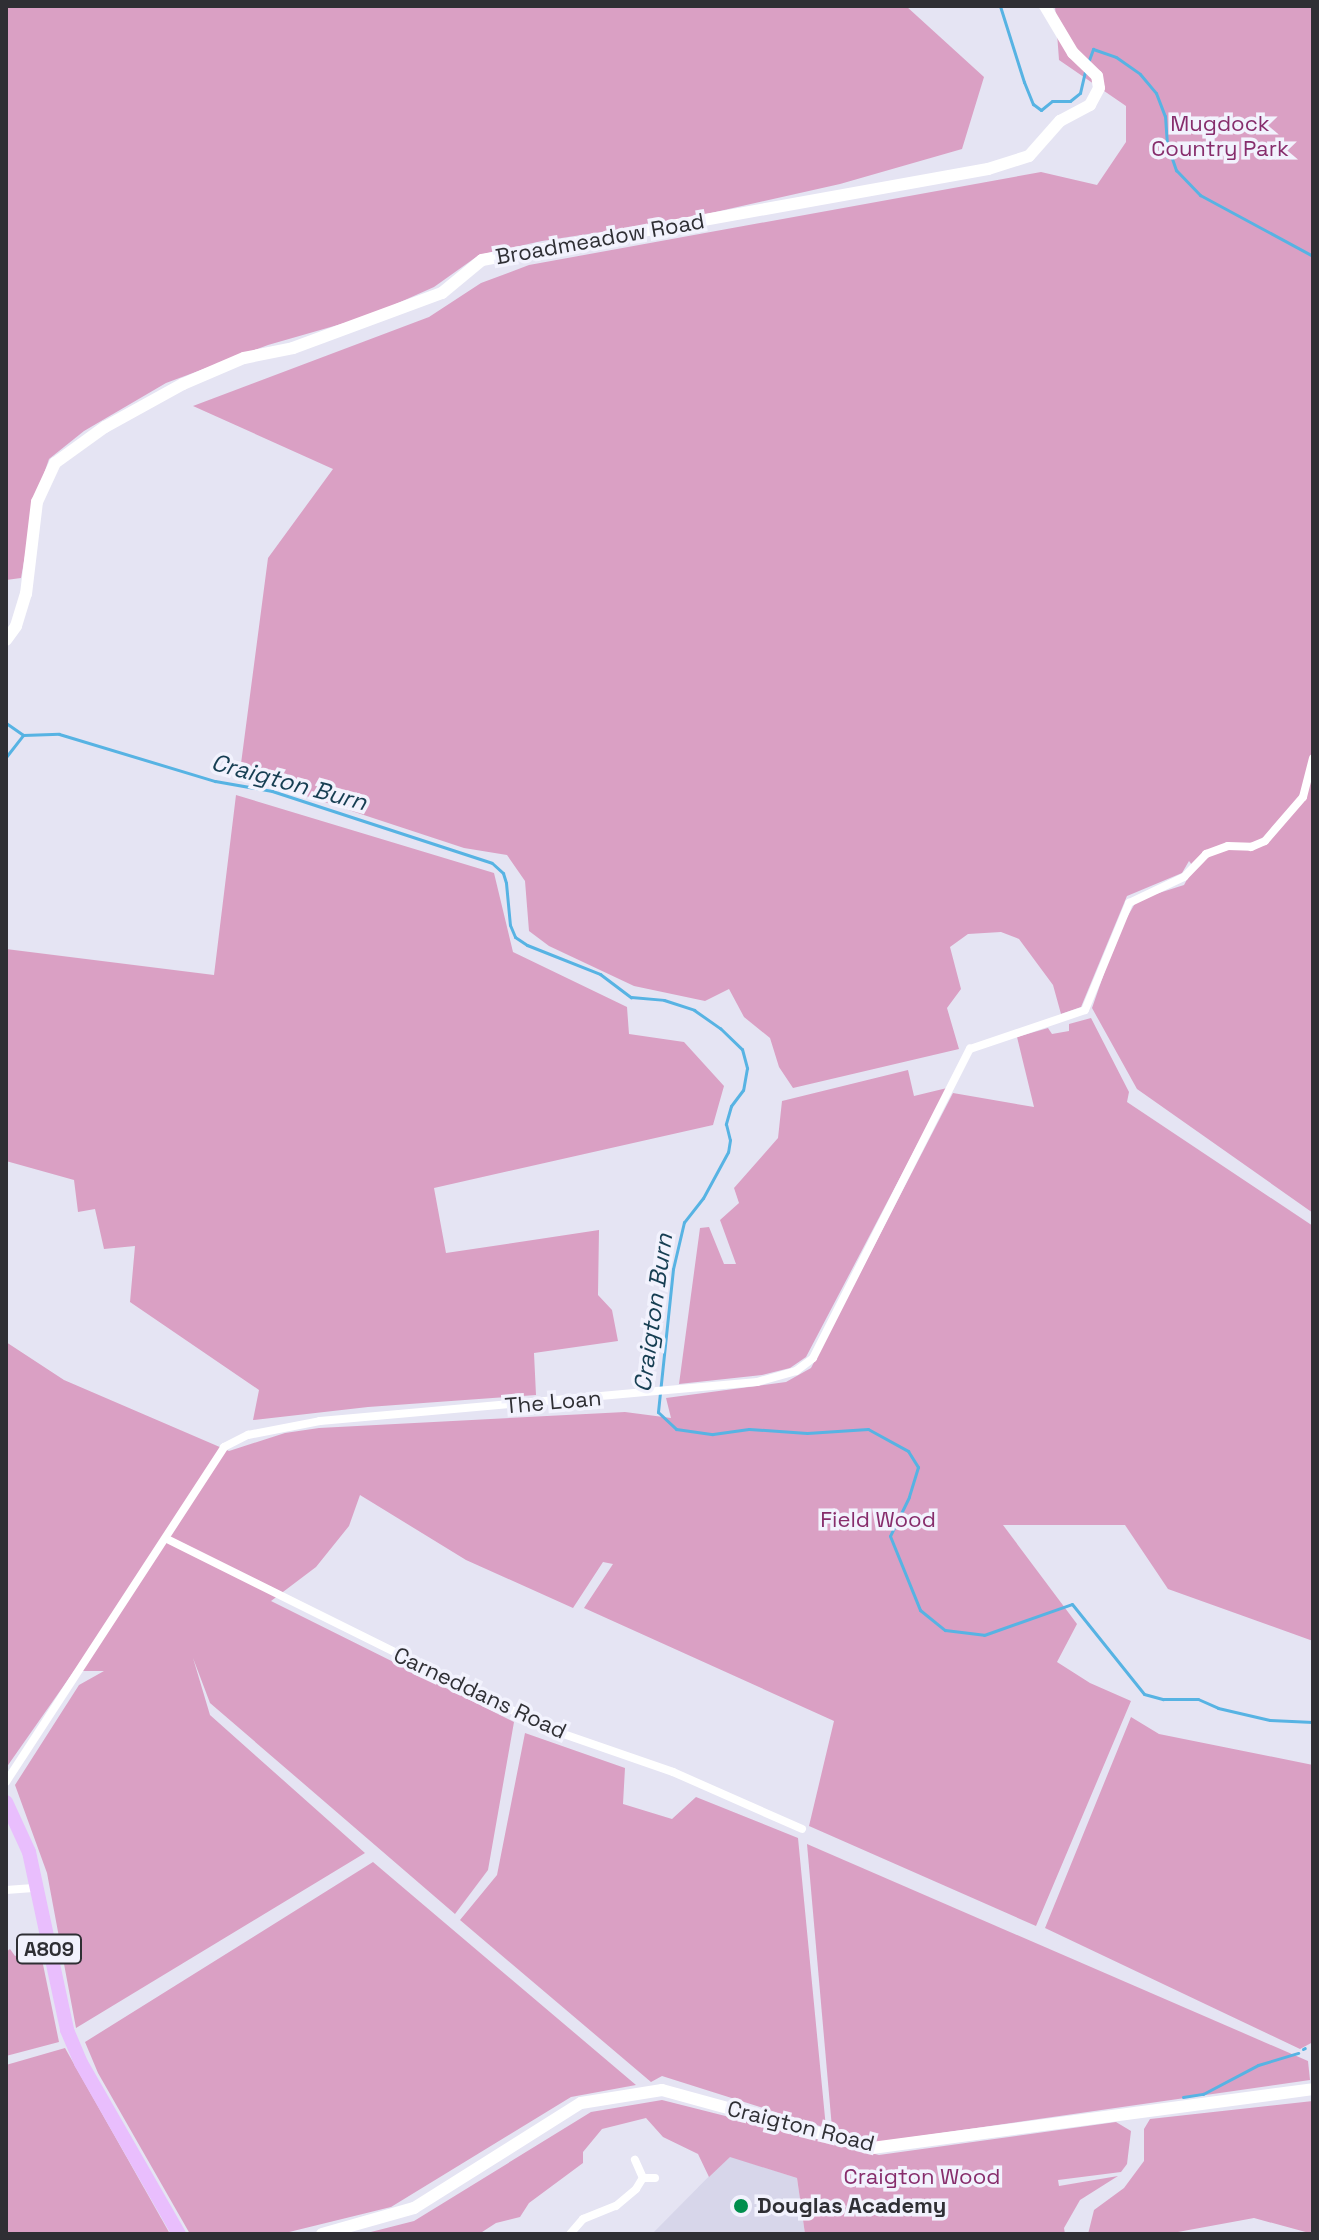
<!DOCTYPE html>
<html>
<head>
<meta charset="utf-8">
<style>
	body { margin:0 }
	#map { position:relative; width:1319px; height:2240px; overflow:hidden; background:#e5e4f3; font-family:"Space Grotesk",sans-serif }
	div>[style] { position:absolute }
	.built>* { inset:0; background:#d7d6ea }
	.green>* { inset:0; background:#daa0c4 }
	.stream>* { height:3px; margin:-1.5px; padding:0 1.5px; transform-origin:1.5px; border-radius:1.5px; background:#57b3e3 }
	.street>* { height:8px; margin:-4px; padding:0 4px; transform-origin:4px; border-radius:4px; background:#fff }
	.secondary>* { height:12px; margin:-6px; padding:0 6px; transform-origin:6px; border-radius:6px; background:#fff }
	.primary>* { height:14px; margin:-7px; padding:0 7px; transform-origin:7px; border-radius:7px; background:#e9befd }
	.dots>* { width:22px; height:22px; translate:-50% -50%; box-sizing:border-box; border:4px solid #f2f2fd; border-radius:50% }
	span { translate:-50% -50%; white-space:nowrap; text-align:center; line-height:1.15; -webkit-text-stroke:7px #f2f2fd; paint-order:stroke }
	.shield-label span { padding:2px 6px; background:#f2f2fd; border:2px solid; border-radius:6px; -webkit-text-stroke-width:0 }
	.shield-label { font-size:20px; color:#2f2f34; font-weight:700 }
	.park-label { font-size:22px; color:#872d6c }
	.street-label { font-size:22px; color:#2f2f34 }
	.poi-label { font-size:22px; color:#2f2f34; font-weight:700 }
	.left { translate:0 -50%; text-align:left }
	.water-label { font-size:24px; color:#163e52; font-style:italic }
	.frame { position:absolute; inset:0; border:8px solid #2f2f34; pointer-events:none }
</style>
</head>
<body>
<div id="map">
	<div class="built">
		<i style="clip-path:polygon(729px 2156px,797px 2178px,805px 2234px,652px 2234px)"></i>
	</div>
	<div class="green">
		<i style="clip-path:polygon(6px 6px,906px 6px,984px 77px,962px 149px,840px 184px,680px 220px,542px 241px,479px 255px,434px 287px,369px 316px,268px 345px,166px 383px,84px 431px,49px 459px,35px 500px,21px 578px,6px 580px)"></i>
		<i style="clip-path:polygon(1055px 6px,1313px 6px,1313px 1213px,1137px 1089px,1092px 1008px,1118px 933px,1137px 900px,1184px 885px,1191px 872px,1192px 865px,1189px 861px,1182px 873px,1127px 896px,1081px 1007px,1061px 1014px,1053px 985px,1019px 939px,1001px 932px,968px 934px,950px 947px,961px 989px,947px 1008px,959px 1049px,793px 1088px,779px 1067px,770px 1038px,744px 1017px,729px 989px,705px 1001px,634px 986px,549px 946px,529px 931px,525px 881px,507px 855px,464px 848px,297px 793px,239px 779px,268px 558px,333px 469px,193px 406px,429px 317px,481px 283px,529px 265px,1041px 172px,1097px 185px,1126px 142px,1126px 106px,1059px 60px)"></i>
		<i style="clip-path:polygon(236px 795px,494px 873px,513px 952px,627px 1007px,629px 1034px,684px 1042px,724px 1086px,713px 1125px,434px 1188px,446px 1253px,599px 1230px,598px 1295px,612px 1310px,618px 1341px,534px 1353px,536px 1395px,368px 1407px,253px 1420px,259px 1390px,130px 1302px,135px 1246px,104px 1249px,95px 1209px,78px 1212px,74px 1180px,6px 1161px,6px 949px,214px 975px)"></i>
		<i style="clip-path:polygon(1091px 1018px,1129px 1092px,1127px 1102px,1313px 1226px,1313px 1641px,1168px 1589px,1125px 1525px,1003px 1525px,1077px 1624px,1057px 1662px,1090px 1683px,1131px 1701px,1036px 1926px,809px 1826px,834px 1721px,584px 1608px,613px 1564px,603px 1562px,573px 1608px,466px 1560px,360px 1495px,349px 1526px,316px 1567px,271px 1601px,514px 1722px,488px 1870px,455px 1914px,210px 1703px,193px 1658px,210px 1715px,365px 1853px,76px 2028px,47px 1873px,15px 1785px,79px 1685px,104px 1671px,74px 1671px,6px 1768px,6px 1342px,64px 1380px,229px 1451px,285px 1433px,319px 1428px,625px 1412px,671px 1418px,666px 1398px,786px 1382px,811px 1368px,953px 1093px,1034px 1107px,1017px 1037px,1048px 1028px,1052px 1034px,1069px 1031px,1069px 1024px)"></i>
		<i style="clip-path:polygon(908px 1070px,914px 1096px,947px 1088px,806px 1357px,790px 1368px,762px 1375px,679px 1384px,700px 1228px,709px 1227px,724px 1264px,736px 1264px,720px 1220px,739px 1203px,734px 1188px,778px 1138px,782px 1101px)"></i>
		<i style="clip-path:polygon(1131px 1717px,1159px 1734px,1313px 1765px,1313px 2042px,1300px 2049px,1045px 1928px)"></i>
		<i style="clip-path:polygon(525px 1733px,625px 1768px,623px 1804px,672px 1819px,696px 1797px,798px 1838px,826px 2128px,662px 2076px,651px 2082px,460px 1920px,497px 1875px)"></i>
		<i style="clip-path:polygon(807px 1844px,1308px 2061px,1310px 2080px,871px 2143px,832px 2128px)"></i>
		<i style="clip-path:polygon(373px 1862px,636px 2085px,571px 2097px,391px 2207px,281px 2234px,190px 2234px,98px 2073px,85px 2042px)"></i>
		<i style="clip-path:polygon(39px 1945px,59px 2042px,6px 2056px,6px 1952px,10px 1949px,15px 1956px)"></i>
		<i style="clip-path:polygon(65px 2048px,170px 2234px,6px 2234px,6px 2065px)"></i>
		<i style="clip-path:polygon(662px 2100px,879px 2155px,1116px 2122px,1131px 2131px,1127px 2164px,1121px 2172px,1058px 2180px,1059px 2186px,1118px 2176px,1080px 2200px,1064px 2228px,1065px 2234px,805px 2234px,797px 2178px,730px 2157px,709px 2177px,698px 2154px,663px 2137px,646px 2118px,602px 2129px,583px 2152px,583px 2163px,529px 2203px,520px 2217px,496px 2223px,479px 2234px,363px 2234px,414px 2221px,591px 2112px)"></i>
		<i style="clip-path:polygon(1313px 2101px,1313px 2234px,1254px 2218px,1167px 2234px,1088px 2234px,1094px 2210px,1124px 2188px,1144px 2161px,1144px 2129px,1150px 2119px)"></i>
	</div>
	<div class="stream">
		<i style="left:1000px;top:6px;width:80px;rotate:72.5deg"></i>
		<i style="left:1024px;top:82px;width:24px;rotate:68deg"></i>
		<i style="left:1033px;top:104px;width:10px;rotate:37deg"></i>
		<i style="left:1041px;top:110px;width:14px;rotate:-39deg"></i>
		<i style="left:1052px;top:101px;width:18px"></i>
		<i style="left:1070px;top:101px;width:13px;rotate:-39deg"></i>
		<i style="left:1080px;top:93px;width:23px;rotate:-77deg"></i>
		<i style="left:1089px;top:60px;width:12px;rotate:-70deg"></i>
		<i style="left:1093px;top:49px;width:24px;rotate:19deg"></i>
		<i style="left:1116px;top:57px;width:29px;rotate:35deg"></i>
		<i style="left:1140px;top:74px;width:25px;rotate:50deg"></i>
		<i style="left:1156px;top:93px;width:25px;rotate:69deg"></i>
		<i style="left:1165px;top:116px;width:28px;rotate:86deg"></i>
		<i style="left:1167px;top:144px;width:28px;rotate:71deg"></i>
		<i style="left:1176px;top:170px;width:35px;rotate:46deg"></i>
		<i style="left:1200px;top:195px;width:128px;rotate:28.4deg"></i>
		<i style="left:6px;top:723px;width:21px;rotate:35deg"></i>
		<i style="left:23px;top:735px;width:36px;rotate:-2deg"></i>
		<i style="left:59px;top:734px;width:163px;rotate:16.8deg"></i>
		<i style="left:215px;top:781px;width:58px;rotate:10deg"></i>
		<i style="left:272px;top:791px;width:231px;rotate:18.1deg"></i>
		<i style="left:492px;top:863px;width:15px;rotate:42deg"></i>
		<i style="left:503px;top:873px;width:10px;rotate:73deg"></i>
		<i style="left:506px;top:883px;width:42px;rotate:84.6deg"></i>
		<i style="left:510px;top:925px;width:13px;rotate:67deg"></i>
		<i style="left:515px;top:937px;width:14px;rotate:34deg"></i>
		<i style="left:527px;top:945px;width:79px;rotate:21.7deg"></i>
		<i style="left:600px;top:974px;width:39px;rotate:37deg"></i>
		<i style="left:631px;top:997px;width:33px;rotate:5deg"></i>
		<i style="left:664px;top:1000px;width:32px;rotate:18deg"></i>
		<i style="left:694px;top:1010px;width:32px;rotate:35deg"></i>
		<i style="left:720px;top:1028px;width:30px;rotate:44deg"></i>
		<i style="left:742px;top:1049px;width:20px;rotate:75deg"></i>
		<i style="left:747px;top:1068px;width:22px;rotate:100deg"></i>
		<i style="left:743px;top:1090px;width:20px;rotate:127deg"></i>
		<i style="left:731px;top:1106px;width:19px;rotate:106deg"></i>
		<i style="left:726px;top:1124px;width:16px;rotate:76deg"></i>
		<i style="left:730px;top:1140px;width:12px;rotate:99deg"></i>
		<i style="left:728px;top:1152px;width:52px;rotate:118.5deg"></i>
		<i style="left:703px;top:1198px;width:31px;rotate:128deg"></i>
		<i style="left:684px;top:1222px;width:48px;rotate:103.2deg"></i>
		<i style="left:673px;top:1269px;width:144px;rotate:96deg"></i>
		<i style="left:658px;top:1412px;width:25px;rotate:43deg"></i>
		<i style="left:676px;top:1429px;width:37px;rotate:8deg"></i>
		<i style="left:713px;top:1434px;width:36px;rotate:-8deg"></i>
		<i style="left:749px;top:1429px;width:58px;rotate:3.9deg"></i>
		<i style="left:807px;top:1433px;width:61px;rotate:-3.8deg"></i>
		<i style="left:868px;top:1429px;width:46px;rotate:28.8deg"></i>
		<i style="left:908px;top:1451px;width:19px;rotate:58deg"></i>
		<i style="left:918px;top:1467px;width:31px;rotate:107deg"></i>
		<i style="left:909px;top:1497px;width:43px;rotate:116deg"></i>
		<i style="left:890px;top:1536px;width:80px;rotate:67.9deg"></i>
		<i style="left:920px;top:1610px;width:32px;rotate:39deg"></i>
		<i style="left:945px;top:1630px;width:39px;rotate:7deg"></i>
		<i style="left:984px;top:1635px;width:93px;rotate:-19.4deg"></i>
		<i style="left:1072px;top:1604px;width:115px;rotate:51.3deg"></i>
		<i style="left:1144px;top:1694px;width:20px;rotate:15deg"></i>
		<i style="left:1163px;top:1699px;width:35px"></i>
		<i style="left:1198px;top:1699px;width:22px;rotate:24deg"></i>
		<i style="left:1218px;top:1708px;width:53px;rotate:13deg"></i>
		<i style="left:1270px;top:1720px;width:43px;rotate:2.7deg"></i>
		<i style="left:6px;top:757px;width:28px;rotate:-52deg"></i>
		<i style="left:1303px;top:2049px;width:2px;rotate:-27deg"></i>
		<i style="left:1183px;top:2097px;width:20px;rotate:-9deg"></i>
		<i style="left:1203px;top:2094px;width:62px;rotate:-27.8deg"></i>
		<i style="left:1258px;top:2065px;width:42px;rotate:-16.7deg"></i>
	</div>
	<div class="street">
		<i style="left:167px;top:1539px;width:427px;rotate:26.4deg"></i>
		<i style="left:549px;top:1729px;width:131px;rotate:19.1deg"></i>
		<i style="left:673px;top:1772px;width:141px;rotate:23.8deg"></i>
		<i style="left:6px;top:1782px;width:400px;rotate:-56.9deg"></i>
		<i style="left:224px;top:1447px;width:27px;rotate:-27deg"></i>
		<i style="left:248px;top:1435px;width:73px;rotate:-11deg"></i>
		<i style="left:320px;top:1421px;width:439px;rotate:-5.1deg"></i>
		<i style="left:757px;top:1382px;width:41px;rotate:-15.8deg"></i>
		<i style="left:796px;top:1371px;width:21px;rotate:-37deg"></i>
		<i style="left:813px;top:1358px;width:347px;rotate:-63.1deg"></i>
		<i style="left:970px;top:1049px;width:121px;rotate:-18.7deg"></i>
		<i style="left:1085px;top:1010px;width:116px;rotate:-67.6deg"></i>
		<i style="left:1129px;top:903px;width:61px;rotate:-25.3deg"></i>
		<i style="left:1184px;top:877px;width:32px;rotate:-46deg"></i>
		<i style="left:1206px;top:854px;width:23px;rotate:-20deg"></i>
		<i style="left:1228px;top:846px;width:23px;rotate:2deg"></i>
		<i style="left:1251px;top:847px;width:15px;rotate:-23deg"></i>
		<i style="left:1265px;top:841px;width:58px;rotate:-49.2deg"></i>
		<i style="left:1303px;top:797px;width:40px;rotate:-75.6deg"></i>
		<i style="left:6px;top:1890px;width:31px;rotate:-4deg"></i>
		<i style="left:643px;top:2178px;width:12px"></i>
		<i style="left:570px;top:2234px;width:20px;rotate:-49deg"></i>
		<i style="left:583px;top:2219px;width:35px;rotate:-22deg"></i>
		<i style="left:616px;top:2206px;width:26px;rotate:-40deg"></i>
		<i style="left:636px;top:2189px;width:13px;rotate:-58deg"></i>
		<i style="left:643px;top:2178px;width:20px;rotate:-114deg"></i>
	</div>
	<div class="secondary">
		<i style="left:6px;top:640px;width:17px;rotate:-54deg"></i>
		<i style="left:16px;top:626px;width:34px;rotate:-73deg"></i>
		<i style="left:26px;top:594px;width:93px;rotate:-83.2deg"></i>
		<i style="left:37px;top:502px;width:43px;rotate:-65.2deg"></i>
		<i style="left:55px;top:463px;width:62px;rotate:-35.8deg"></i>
		<i style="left:105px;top:427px;width:89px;rotate:-28.9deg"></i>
		<i style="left:183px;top:384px;width:66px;rotate:-23.1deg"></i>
		<i style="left:244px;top:358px;width:50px;rotate:-11.5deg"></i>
		<i style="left:293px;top:348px;width:159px;rotate:-20.3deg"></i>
		<i style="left:442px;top:293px;width:52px;rotate:-39.5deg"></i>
		<i style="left:482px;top:260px;width:514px;rotate:-10.2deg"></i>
		<i style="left:988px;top:169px;width:43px;rotate:-17.6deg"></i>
		<i style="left:1029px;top:156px;width:47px;rotate:-48.5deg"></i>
		<i style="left:1060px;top:121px;width:34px;rotate:-28deg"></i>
		<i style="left:1090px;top:105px;width:19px;rotate:-62deg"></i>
		<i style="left:1099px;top:88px;width:12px;rotate:-99deg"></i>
		<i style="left:1097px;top:76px;width:33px;rotate:-136deg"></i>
		<i style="left:1073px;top:53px;width:55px;rotate:-120.8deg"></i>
		<i style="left:322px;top:2234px;width:96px;rotate:-15.8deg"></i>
		<i style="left:414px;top:2208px;width:197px;rotate:-32.2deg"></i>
		<i style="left:581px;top:2103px;width:82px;rotate:-9.1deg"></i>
		<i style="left:662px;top:2090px;width:218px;rotate:15.4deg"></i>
		<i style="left:872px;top:2148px;width:445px;rotate:-7.6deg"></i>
	</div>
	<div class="primary">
		<i style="left:6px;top:1802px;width:55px;rotate:65.3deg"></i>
		<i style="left:29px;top:1852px;width:182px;rotate:77.9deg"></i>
		<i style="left:67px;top:2030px;width:36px;rotate:67deg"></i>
		<i style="left:81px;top:2063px;width:197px;rotate:60.2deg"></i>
	</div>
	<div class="dots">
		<i style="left:741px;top:2206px;background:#008e4d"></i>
	</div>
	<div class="shield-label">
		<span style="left:49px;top:1949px">A809</span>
	</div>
	<div class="park-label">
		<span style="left:1220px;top:136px">Mugdock<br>Country Park</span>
		<span style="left:878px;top:1520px">Field Wood</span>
		<span style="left:922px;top:2177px">Craigton Wood</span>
	</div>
	<div class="street-label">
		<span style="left:600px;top:239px;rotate:-10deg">Broadmeadow Road</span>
		<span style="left:553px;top:1402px;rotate:-5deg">The Loan</span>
		<span style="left:480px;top:1693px;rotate:25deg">Carneddans Road</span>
		<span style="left:801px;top:2126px;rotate:14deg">Craigton Road</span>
	</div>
	<div class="poi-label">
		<span class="left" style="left:757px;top:2206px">Douglas Academy</span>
	</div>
	<div class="water-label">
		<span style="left:289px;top:782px;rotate:15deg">Craigton Burn</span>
		<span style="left:653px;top:1313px;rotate:-82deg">Craigton Burn</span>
	</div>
	<div class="frame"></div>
</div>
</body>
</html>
